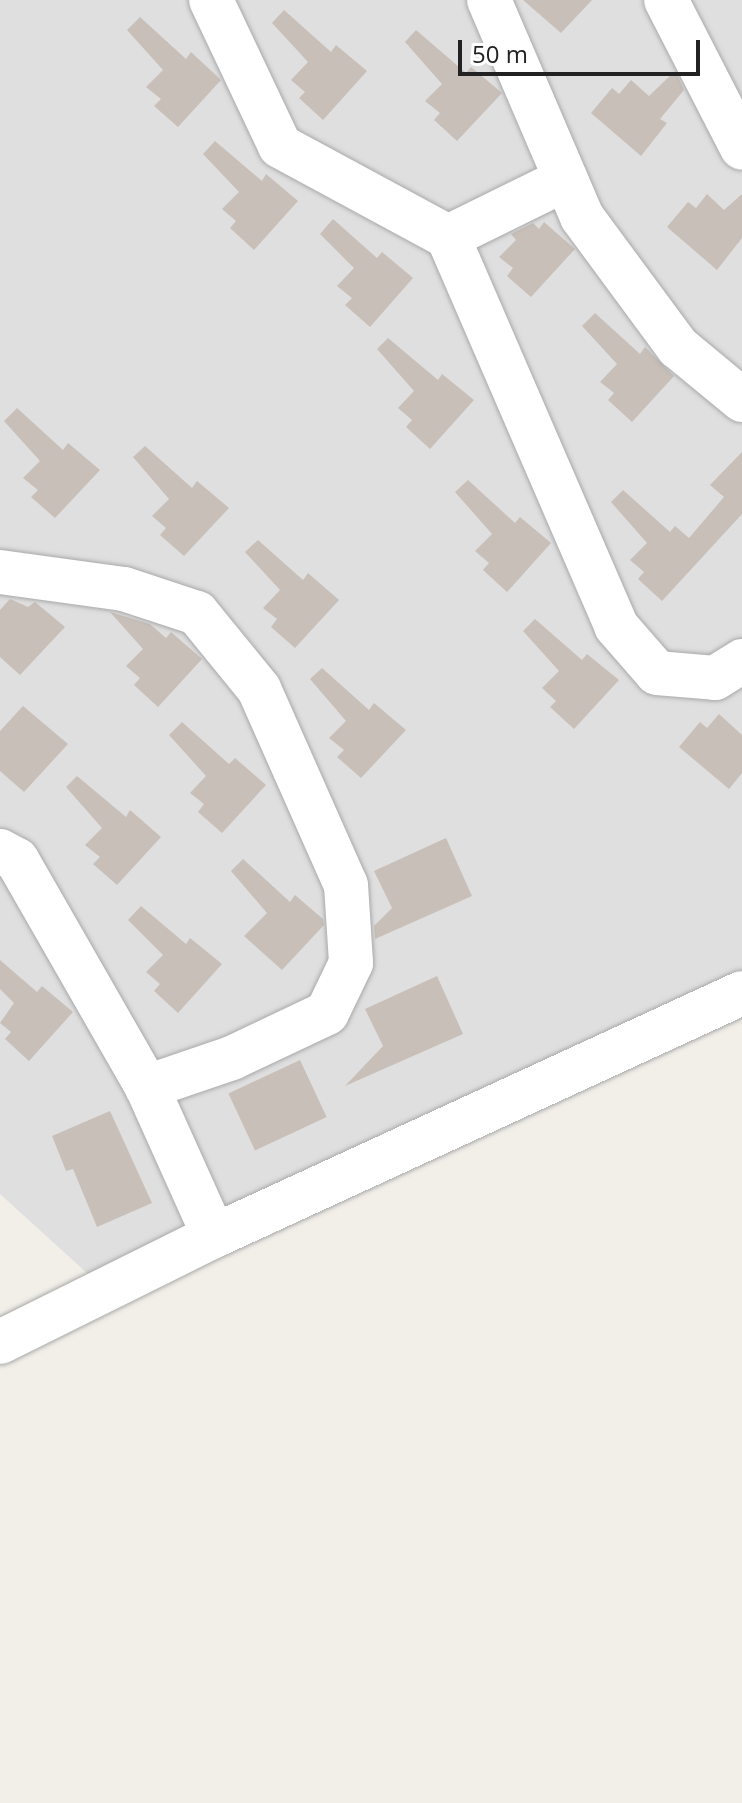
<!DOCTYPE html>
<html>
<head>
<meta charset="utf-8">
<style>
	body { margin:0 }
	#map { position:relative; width:742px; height:1803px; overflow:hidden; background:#f2efe9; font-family:"Open Sans",sans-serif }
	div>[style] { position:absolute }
	.residential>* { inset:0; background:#e0dfdf }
	.building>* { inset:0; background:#c7bfb8; transform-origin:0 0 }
	.roads { filter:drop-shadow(0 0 2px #a9a9a9) drop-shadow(0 0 2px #a9a9a9) }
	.minor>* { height:44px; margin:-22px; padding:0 22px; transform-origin:22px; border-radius:22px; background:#fff }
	span { translate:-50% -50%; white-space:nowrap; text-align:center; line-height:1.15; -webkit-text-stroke:8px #fff; paint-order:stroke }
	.scale { position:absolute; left:458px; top:40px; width:242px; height:36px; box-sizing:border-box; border:4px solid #222; border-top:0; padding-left:10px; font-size:24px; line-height:28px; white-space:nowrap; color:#222; -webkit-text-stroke:6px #fff; paint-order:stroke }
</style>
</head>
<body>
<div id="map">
	<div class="residential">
		<i style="clip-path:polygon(0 0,742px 0,742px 972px,88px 1274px,0 1194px)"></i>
	</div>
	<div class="building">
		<i style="clip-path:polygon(523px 0,592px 0,561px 33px)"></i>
		<i style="clip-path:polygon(284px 10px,331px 52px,336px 45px,367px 71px,323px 120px,299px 98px,305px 92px,291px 80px,308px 62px,272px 23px)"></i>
		<i style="clip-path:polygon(140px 17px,186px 59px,191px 52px,221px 80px,178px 127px,154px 106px,161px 99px,146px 87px,163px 70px,127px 30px)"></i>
		<i style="clip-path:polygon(416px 30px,466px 73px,471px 67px,502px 93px,457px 141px,434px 120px,440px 113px,425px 101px,442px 84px,405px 42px)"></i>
		<i style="clip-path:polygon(675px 71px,684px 90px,660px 119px,667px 123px,641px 156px,591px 113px,612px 88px,619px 94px,631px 80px,649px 96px)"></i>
		<i style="clip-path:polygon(215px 141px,262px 181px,266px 174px,298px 201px,254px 250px,230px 228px,236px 221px,222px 209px,239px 192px,203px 154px)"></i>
		<i style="clip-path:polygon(707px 194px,724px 210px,742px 194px,742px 238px,717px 270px,667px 227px,688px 202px,696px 208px)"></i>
		<i style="clip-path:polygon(333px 219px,377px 258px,382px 252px,413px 278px,370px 327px,345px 305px,352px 298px,337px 286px,354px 268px,320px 234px)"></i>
		<i style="clip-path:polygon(544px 222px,575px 249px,531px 297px,507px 276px,513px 268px,499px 257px,516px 240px,511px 234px,533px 223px,539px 229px)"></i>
		<i style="clip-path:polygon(595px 313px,640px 354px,645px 347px,674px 376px,632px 422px,608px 400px,614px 393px,600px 382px,617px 364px,582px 326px)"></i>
		<i style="clip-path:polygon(388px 338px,438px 380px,442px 374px,474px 400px,430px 449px,406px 427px,412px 420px,398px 408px,414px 391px,377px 349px)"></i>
		<i style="clip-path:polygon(17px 408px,63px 450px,68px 443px,100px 470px,55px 518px,31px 497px,38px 490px,23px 478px,40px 461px,4px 421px)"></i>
		<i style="clip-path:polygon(145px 446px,192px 488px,197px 481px,229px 508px,184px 556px,160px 535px,166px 528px,152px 516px,169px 499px,133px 457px)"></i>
		<i style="clip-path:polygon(742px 452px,742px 514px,662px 601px,638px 579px,644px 572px,630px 560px,647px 543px,611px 502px,623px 490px,670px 532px,675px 526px,689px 538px,724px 497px,710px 485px)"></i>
		<i style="clip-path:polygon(468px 480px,515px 523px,520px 517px,551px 543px,507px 592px,483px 570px,489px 563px,475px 551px,492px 534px,455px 492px)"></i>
		<i style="clip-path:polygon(258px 540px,303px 580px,308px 573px,339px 600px,295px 648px,271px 627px,277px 619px,263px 608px,280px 590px,245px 552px)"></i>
		<i style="clip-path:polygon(10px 599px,28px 607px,35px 602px,65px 627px,20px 675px,0 657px,0 610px)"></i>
		<i style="clip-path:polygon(110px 612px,150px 624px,166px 638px,171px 632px,202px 659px,158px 707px,134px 685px,140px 678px,126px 666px,143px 649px)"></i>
		<i style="clip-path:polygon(535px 619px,582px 660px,587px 654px,619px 680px,574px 729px,550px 707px,556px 701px,542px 688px,559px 671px,523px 631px)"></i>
		<i style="clip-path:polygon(322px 668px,369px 710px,374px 703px,406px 730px,361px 778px,337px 757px,344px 750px,329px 738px,346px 721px,310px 679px)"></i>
		<i style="clip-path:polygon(23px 706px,68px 744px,24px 792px,0 771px,0 731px)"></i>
		<i style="clip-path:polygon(719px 714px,742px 735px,742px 773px,729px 789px,679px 747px,700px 722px,707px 728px)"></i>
		<i style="clip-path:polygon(182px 722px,229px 764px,235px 758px,266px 785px,222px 833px,198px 812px,204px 804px,190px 793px,206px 776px,169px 735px)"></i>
		<i style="clip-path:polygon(77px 776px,126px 817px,130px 810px,161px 837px,117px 885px,93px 864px,100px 857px,85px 845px,102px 828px,66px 787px)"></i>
		<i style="clip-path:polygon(446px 838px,472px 896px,375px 939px,374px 926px,392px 908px,374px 871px)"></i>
		<i style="clip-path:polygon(243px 859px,290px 902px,295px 895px,323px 919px,324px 925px,282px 970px,244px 936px,267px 913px,231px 871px)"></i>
		<i style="clip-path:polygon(141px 906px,186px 944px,190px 938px,222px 964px,178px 1013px,154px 991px,160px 984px,146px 972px,163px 955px,128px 920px)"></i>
		<i style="clip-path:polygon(0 960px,37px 992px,42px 986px,73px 1012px,29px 1061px,5px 1039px,11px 1032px,0 1023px,14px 1003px,0 989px)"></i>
		<i style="clip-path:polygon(437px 976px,463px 1034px,345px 1086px,383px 1046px,365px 1009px)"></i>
		<i style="left:300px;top:1060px;width:63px;height:79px;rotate:65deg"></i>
		<i style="clip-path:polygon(110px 1111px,152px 1203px,97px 1227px,73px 1169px,66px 1171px,52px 1136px)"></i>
	</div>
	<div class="roads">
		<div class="minor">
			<i style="left:211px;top:0;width:161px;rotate:64.7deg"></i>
			<i style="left:280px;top:146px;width:191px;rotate:28.4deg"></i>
			<i style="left:448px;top:237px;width:424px;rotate:66.6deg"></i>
			<i style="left:616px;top:626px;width:62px;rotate:48.9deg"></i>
			<i style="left:657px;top:673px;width:58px;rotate:4.9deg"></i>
			<i style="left:715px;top:678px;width:32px;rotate:-32deg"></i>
			<i style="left:489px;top:0;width:236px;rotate:66.8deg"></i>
			<i style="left:582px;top:217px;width:162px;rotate:53.6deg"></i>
			<i style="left:678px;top:347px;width:83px;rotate:39.6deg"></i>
			<i style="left:666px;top:0;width:166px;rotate:62.8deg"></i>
			<i style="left:448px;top:237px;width:131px;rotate:-26.2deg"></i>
			<i style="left:0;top:572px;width:125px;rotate:7.8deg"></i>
			<i style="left:124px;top:589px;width:77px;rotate:18.2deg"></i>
			<i style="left:197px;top:613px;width:98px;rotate:50.8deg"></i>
			<i style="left:259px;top:689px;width:214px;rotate:66.1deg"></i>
			<i style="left:346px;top:885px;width:78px;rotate:86.3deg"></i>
			<i style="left:351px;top:963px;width:55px;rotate:115.6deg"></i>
			<i style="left:327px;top:1013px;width:105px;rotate:154.7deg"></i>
			<i style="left:232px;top:1058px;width:90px;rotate:161.2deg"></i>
			<i style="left:0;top:851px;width:19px;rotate:28deg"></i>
			<i style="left:17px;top:860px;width:262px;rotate:60.2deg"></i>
			<i style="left:147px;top:1087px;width:163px;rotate:65.8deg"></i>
			<i style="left:0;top:1342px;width:239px;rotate:-26.4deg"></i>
			<i style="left:214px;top:1236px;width:581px;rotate:-24.71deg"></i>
		</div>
	</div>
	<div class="scale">50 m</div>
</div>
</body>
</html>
